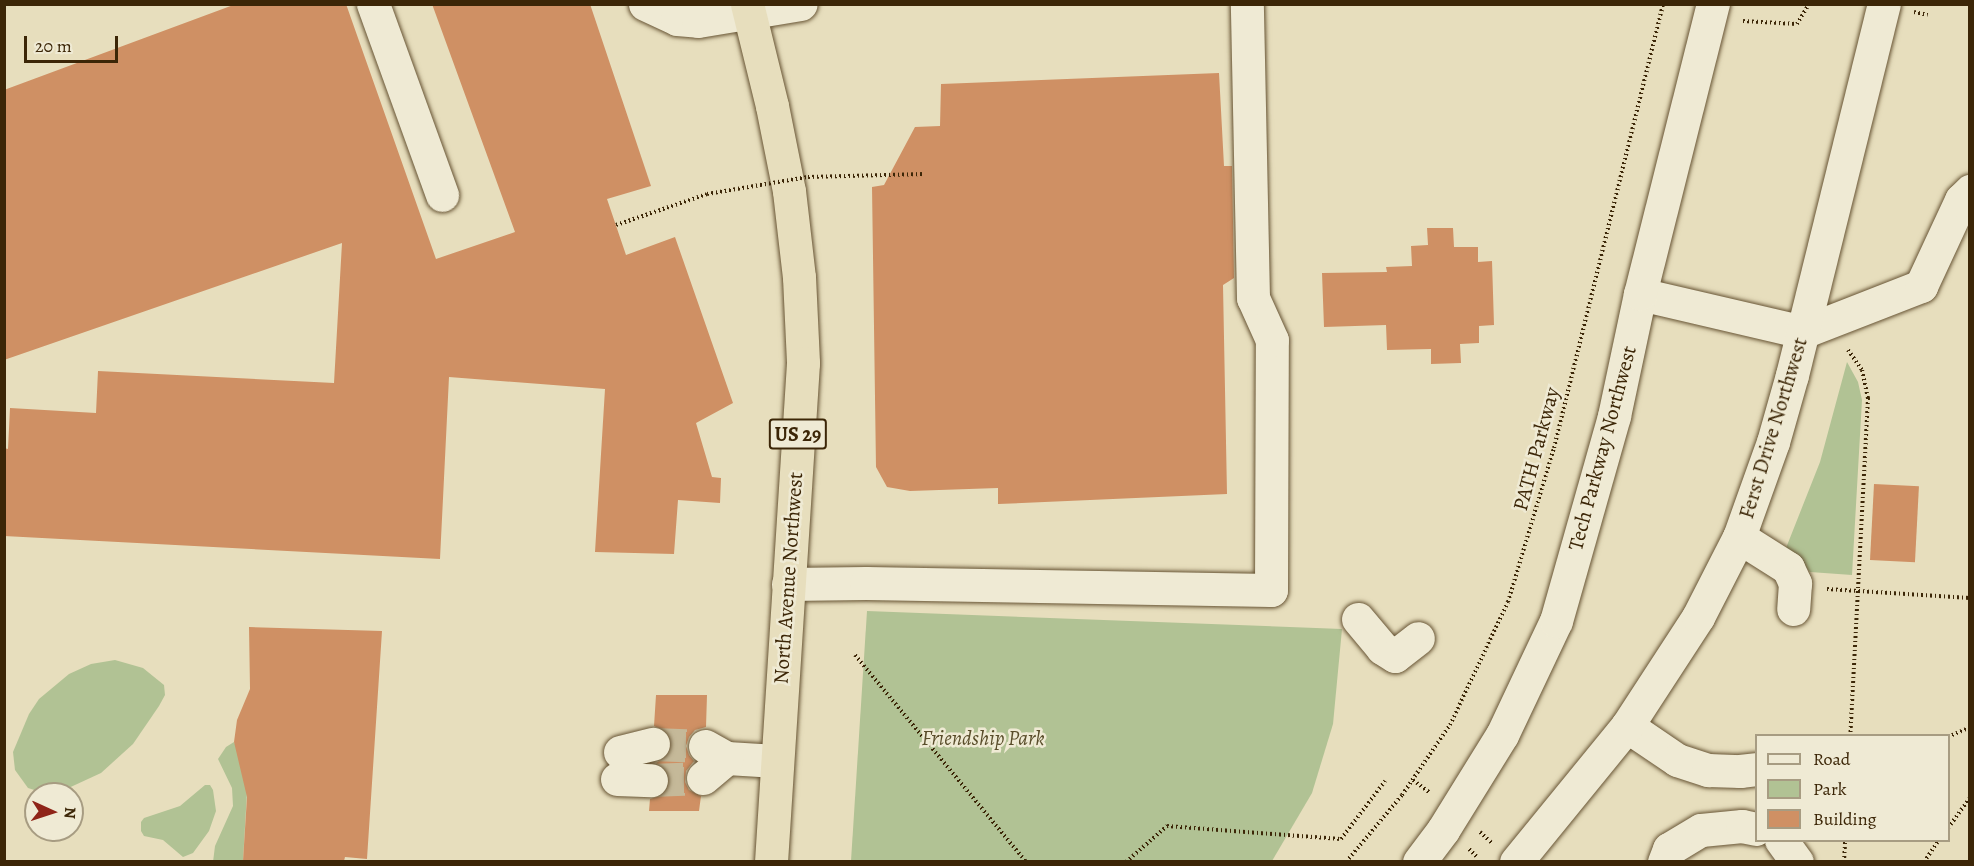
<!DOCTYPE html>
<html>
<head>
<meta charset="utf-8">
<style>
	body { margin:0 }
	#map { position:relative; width:1974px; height:866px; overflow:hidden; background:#e7debd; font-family:Alegreya,serif }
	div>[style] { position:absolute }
	.green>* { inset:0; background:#b1c294 }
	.building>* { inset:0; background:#cf9064; transform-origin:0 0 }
	.minor-tunnel>* { height:33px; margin-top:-16.5px; transform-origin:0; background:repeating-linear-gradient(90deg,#c5b999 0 33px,transparent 0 49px) }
	.path>* { height:4px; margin-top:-2px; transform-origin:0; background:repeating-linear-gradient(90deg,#3c2607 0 1.5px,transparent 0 4.5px) }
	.roads { filter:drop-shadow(0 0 2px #675434) drop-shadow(0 0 2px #675434) }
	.minor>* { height:33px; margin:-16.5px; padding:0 16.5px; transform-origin:16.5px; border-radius:16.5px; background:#efead4 }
	.highway>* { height:33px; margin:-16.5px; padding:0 16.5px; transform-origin:16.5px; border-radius:16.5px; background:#e7debd }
	.path-bridge>* { height:4px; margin-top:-2px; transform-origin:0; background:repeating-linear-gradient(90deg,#3c2607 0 1.5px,transparent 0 4.5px) }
	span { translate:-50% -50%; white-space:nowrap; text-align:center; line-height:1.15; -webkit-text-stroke:5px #efead4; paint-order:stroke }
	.shield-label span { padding:2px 4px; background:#efead4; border:2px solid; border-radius:4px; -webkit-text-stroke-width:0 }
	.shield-label { font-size:20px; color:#3c2607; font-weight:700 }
	.street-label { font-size:21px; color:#3c2607 }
	.park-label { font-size:21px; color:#594d2a; font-style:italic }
	.frame { position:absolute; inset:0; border:6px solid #3c2607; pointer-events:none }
	.legend { position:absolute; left:1755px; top:734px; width:195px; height:108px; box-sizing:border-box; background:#efead4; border:2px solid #a79c82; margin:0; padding:8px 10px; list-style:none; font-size:18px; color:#3c2607 }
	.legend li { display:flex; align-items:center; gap:12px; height:30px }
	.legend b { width:30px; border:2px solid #a79c82 }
	.north { position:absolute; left:24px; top:782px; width:60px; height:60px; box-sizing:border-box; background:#efead4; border:2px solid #a79c82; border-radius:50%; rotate:93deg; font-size:16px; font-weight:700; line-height:24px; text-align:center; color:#3c2607 }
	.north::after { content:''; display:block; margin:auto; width:21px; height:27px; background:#8f2418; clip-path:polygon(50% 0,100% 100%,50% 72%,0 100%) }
	.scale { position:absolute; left:24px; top:36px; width:94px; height:27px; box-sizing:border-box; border:3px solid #3c2607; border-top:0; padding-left:8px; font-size:18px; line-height:21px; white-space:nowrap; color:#3c2607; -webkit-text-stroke:4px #efead4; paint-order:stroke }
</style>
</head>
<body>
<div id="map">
	<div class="green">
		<i style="clip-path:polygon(1847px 362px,1858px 382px,1862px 400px,1852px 575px,1810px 572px,1786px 548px,1820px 462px)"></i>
		<i style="clip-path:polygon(867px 611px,1342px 629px,1333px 724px,1312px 793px,1272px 861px,851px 861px)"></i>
		<i style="clip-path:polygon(115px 660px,143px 668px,164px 685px,165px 695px,159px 706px,133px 744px,101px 773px,62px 791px,44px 793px,28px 788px,15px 770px,13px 752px,29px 714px,39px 699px,69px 674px,91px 664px)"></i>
		<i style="clip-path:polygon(234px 742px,248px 775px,243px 861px,213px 862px,215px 846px,233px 806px,232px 788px,218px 759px,226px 747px)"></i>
		<i style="clip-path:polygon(205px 785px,210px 785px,213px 790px,216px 811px,209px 831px,193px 853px,183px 857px,163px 840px,144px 836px,141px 831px,141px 822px,144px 818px,180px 806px)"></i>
	</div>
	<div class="building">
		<i style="clip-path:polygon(236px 4px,346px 4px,436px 259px,515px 232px,432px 4px,590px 4px,651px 186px,607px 199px,626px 255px,675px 237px,733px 403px,696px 423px,712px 477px,721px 478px,720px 503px,678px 500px,674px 554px,595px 552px,605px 389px,449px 377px,440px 559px,4px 536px,4px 448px,8px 449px,10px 408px,96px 413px,98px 371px,334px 383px,342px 243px,4px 360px,4px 90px)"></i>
		<i style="clip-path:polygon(1219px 73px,1224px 166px,1232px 166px,1234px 278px,1223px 285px,1227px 494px,998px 504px,998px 488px,910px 491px,887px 487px,876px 467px,872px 187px,884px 185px,915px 127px,940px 126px,941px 84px)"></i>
		<i style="clip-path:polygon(1427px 228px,1453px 228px,1454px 247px,1478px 247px,1478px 262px,1492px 261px,1494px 325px,1479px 326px,1479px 343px,1460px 344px,1461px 363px,1431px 364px,1431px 349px,1387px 350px,1386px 325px,1324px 327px,1322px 273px,1387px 272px,1386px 267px,1412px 266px,1411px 246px,1428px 245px)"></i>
		<i style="left:1874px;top:484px;width:45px;height:76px;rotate:3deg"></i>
		<i style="clip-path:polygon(249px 627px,382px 631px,367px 859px,345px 857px,344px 861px,243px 861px,247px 797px,234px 742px,237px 720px,250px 689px)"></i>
		<i style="clip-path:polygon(656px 695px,707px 695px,706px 727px,695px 730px,689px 737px,686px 746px,689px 755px,694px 761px,686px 771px,685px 782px,689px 790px,701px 796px,699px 811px,649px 811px,650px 799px,660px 796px,667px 789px,670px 781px,667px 771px,656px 763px,666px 757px,671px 749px,671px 740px,666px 731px,654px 726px)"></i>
	</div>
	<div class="minor-tunnel">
		<i style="left:653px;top:744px;width:52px;rotate:2.2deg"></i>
		<i style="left:651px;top:780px;width:52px;rotate:-2.2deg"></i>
	</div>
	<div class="path">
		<i style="left:1914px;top:12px;width:14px;rotate:12deg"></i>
		<i style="left:1743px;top:21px;width:54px;rotate:3.2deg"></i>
		<i style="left:1797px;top:24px;width:23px;rotate:-59deg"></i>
		<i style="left:1848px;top:350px;width:24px;rotate:55deg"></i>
		<i style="left:1862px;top:370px;width:29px;rotate:78deg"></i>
		<i style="left:1868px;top:398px;width:338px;rotate:93deg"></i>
		<i style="left:1827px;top:589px;width:143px;rotate:3.6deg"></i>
		<i style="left:855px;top:655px;width:268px;rotate:50.4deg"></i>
		<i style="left:1948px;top:737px;width:24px;rotate:-24deg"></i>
		<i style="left:1413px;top:780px;width:20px;rotate:37deg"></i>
		<i style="left:1948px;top:828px;width:37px;rotate:-54deg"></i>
		<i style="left:1480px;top:832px;width:16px;rotate:43deg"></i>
		<i style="left:1469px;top:849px;width:11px;rotate:45deg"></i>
		<i style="left:1126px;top:862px;width:55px;rotate:-41.3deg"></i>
		<i style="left:1167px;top:826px;width:174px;rotate:4.3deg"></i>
		<i style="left:1341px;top:839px;width:73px;rotate:-52.8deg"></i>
		<i style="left:1346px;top:862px;width:87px;rotate:-50.1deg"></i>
		<i style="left:1402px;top:795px;width:85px;rotate:-55.6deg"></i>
		<i style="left:1450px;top:725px;width:136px;rotate:-64.8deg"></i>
		<i style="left:1508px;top:602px;width:161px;rotate:-73.4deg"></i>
		<i style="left:1554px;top:448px;width:457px;rotate:-76.2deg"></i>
		<i style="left:1844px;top:862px;width:22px;rotate:-87deg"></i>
		<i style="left:1924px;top:862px;width:27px;rotate:-56deg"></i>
	</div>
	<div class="roads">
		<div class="minor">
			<i style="left:373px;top:4px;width:203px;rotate:70.1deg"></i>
			<i style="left:645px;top:4px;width:35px;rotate:25deg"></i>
			<i style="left:677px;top:19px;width:21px;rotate:5deg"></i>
			<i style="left:698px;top:21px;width:104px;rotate:-9.4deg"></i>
			<i style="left:1640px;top:294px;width:167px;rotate:13.1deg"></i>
			<i style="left:1803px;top:332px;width:127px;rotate:-21.3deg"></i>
			<i style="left:1921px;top:286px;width:95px;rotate:-65.1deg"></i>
			<i style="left:1961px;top:200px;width:13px;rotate:-45deg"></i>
			<i style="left:1739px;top:537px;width:58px;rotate:32.3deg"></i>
			<i style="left:1788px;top:568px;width:17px;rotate:65deg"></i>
			<i style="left:1795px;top:583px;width:26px;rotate:94deg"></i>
			<i style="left:788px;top:584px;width:78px;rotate:-0.7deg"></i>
			<i style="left:866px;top:583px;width:405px;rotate:1deg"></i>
			<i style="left:1271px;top:590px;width:250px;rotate:-89.8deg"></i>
			<i style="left:1272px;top:340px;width:46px;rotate:-114.3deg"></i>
			<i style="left:1253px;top:298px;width:294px;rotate:-91.2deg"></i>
			<i style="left:1358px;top:619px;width:38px;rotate:50deg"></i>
			<i style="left:1382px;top:648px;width:15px;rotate:32deg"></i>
			<i style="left:1395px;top:656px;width:29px;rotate:-38deg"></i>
			<i style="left:1627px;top:726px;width:60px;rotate:34.2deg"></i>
			<i style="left:1677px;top:760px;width:33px;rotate:18deg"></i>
			<i style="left:1708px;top:770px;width:32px;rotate:2deg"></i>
			<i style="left:1740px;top:771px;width:16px;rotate:-7deg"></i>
			<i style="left:705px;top:746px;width:25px;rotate:29deg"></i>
			<i style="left:727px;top:758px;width:49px;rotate:3.5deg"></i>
			<i style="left:620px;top:752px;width:34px;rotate:-14deg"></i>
			<i style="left:703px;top:778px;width:31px;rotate:-40deg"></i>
			<i style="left:617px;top:779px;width:34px;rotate:2deg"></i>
			<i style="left:1781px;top:840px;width:27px;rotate:54deg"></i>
			<i style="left:1419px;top:862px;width:40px;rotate:-53deg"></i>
			<i style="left:1443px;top:830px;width:112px;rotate:-58.2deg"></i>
			<i style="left:1502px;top:735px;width:126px;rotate:-64.7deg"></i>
			<i style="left:1556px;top:621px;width:213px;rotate:-74.2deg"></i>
			<i style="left:1614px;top:416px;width:125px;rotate:-78deg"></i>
			<i style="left:1640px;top:294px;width:299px;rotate:-75.9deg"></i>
			<i style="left:1516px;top:862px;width:176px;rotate:-50.8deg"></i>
			<i style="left:1627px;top:726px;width:130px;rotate:-56.9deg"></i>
			<i style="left:1698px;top:617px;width:90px;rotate:-62.9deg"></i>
			<i style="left:1739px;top:537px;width:101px;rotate:-70.3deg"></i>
			<i style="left:1773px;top:442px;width:70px;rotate:-74.2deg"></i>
			<i style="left:1792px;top:375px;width:382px;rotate:-76.1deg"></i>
			<i style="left:1664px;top:862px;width:14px;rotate:-69deg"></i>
			<i style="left:1669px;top:849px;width:37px;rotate:-31deg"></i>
			<i style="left:1701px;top:830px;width:41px;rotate:-5.6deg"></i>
			<i style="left:1742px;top:826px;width:14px;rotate:12deg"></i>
		</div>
		<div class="highway">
			<i style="left:747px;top:4px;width:105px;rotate:76.2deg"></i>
			<i style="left:772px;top:106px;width:87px;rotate:78.7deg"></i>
			<i style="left:789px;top:191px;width:87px;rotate:83.4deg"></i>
			<i style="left:799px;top:277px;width:86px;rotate:87.3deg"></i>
			<i style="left:803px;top:363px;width:500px;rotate:93.67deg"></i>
		</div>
	</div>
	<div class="path-bridge">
		<i style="left:616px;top:225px;width:96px;rotate:-18.8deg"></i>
		<i style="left:707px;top:194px;width:102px;rotate:-9.6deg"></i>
		<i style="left:808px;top:177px;width:116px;rotate:-1.5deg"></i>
	</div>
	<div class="shield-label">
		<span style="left:798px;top:434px">US 29</span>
	</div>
	<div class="street-label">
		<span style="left:1773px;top:428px;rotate:-73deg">Ferst Drive Northwest</span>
		<span style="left:1602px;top:448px;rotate:-75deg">Tech Parkway Northwest</span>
		<span style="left:1536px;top:449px;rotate:-75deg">PATH Parkway</span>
		<span style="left:788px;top:578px;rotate:-86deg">North Avenue Northwest</span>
	</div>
	<div class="park-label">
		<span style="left:983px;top:738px">Friendship Park</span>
	</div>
	<div class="frame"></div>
	<ul class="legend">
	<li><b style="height:8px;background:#efead4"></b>Road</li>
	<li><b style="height:16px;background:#b1c294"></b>Park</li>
	<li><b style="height:16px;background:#cf9064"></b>Building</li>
	</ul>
	<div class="north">N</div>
	<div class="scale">20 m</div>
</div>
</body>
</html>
